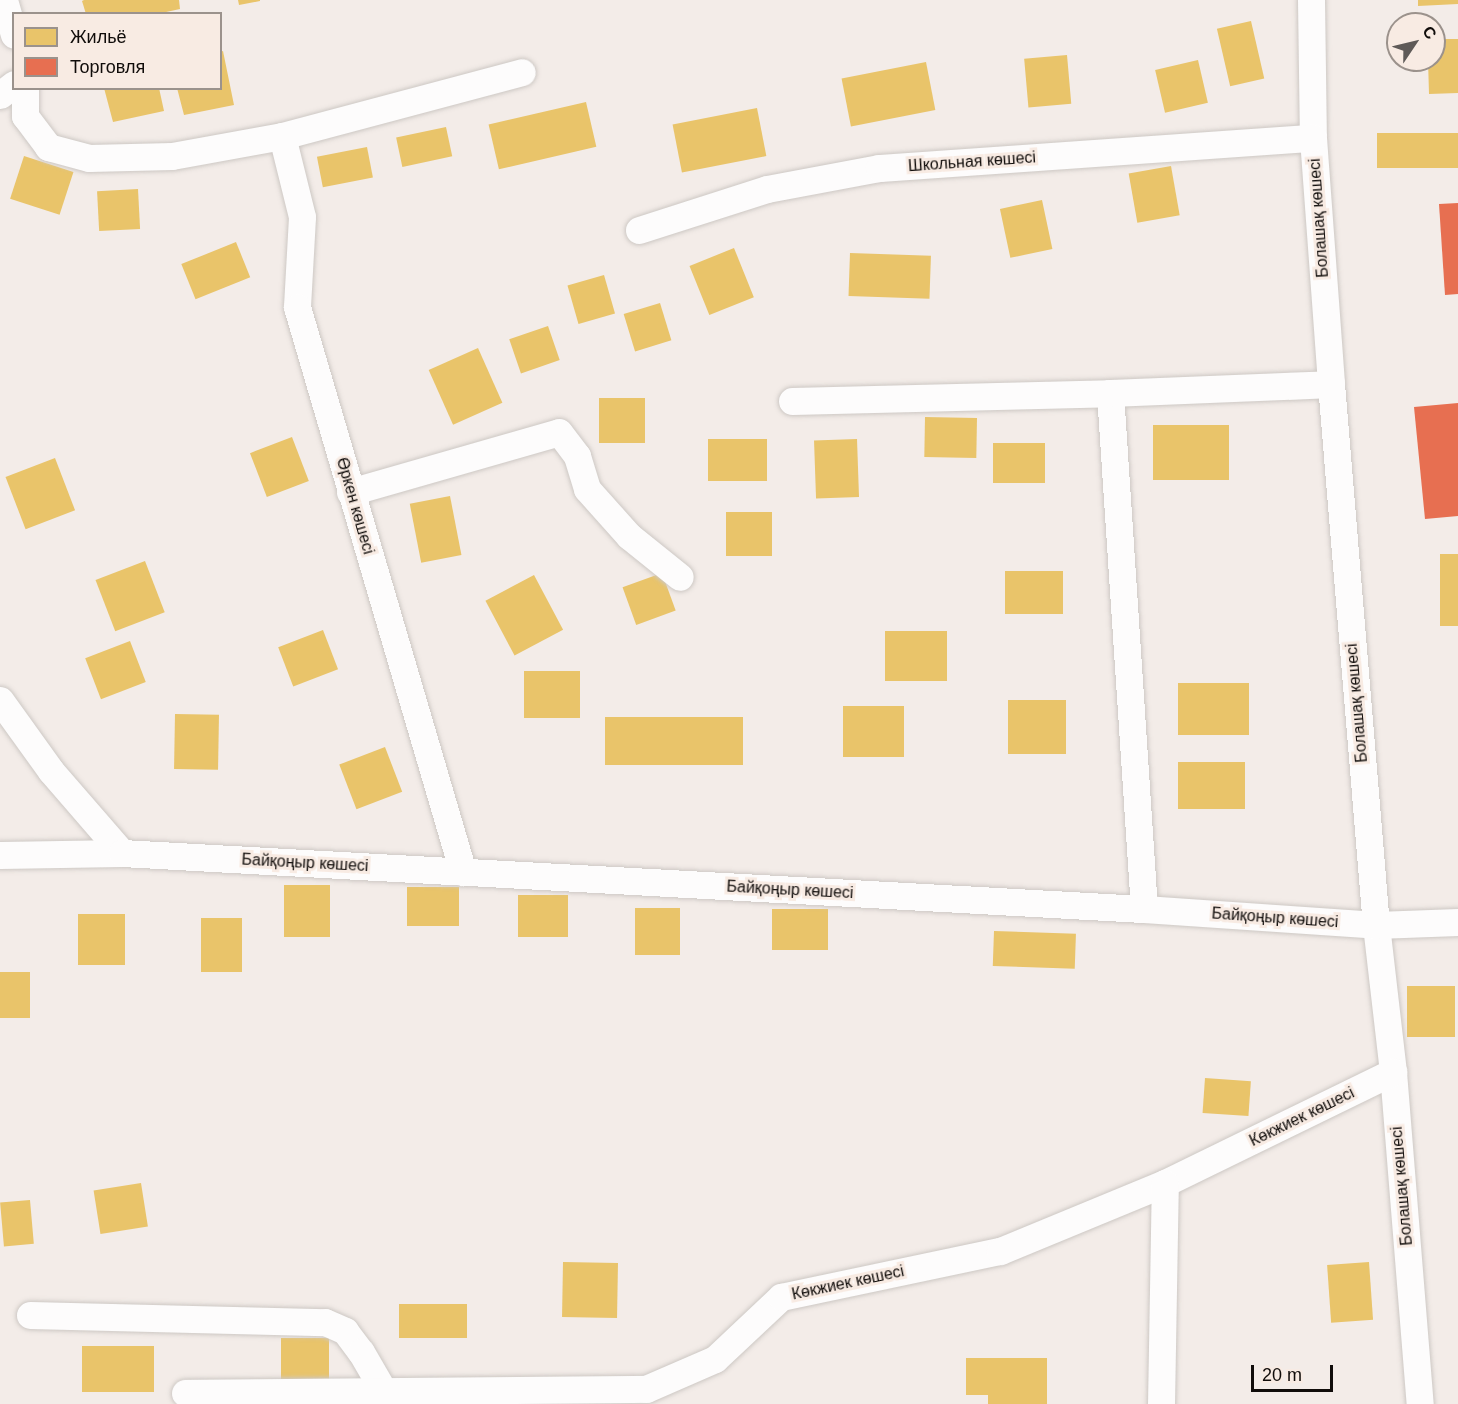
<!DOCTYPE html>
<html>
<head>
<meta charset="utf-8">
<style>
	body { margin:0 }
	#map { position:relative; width:1458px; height:1404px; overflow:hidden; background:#f3ece8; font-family:Helvetica,sans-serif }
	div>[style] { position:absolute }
	.homes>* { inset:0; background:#e9c46a; transform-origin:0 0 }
	.shops>* { inset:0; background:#e76f51 }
	.roads { filter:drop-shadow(0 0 2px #cdc8c4) drop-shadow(0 0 2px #cdc8c4) }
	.minor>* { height:27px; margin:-13.5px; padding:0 13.5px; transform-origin:13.5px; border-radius:13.5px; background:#fdfcfc }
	span { translate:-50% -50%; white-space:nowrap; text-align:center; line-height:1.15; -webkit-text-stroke:6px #f8ebe3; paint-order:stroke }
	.street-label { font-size:16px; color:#100c0a }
	.legend { position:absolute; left:12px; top:12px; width:210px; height:78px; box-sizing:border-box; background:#f8ebe3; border:2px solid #9b928c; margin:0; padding:8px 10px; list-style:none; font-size:18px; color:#100c0a }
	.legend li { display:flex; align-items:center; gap:12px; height:30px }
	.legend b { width:30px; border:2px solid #9b928c }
	.north { position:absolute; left:1386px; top:12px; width:60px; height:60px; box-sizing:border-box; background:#f8ebe3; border:2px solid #9b928c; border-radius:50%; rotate:55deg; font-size:16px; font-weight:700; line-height:24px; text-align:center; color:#100c0a }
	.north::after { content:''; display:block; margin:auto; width:21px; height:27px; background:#5f5a58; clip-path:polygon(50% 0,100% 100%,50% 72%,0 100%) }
	.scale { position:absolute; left:1251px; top:1365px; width:82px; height:27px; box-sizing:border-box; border:3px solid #100c0a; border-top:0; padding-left:8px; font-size:18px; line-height:21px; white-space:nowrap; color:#100c0a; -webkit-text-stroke:4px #f8ebe3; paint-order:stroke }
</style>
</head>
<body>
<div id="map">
	<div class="homes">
		<i style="clip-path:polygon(84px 0,179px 0,180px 9px,157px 14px,86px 14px,82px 1px)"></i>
		<i style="clip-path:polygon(238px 0,260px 0,260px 1px,239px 5px)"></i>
		<i style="clip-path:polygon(1418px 0,1458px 0,1458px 4px,1418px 6px)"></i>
		<i style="left:1251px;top:21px;width:59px;height:35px;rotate:77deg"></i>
		<i style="clip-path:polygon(1434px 39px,1458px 39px,1458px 93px,1429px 94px,1428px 60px,1434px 60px)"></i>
		<i style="clip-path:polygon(223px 51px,234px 105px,184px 115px,177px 88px,220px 88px,220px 52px)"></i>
		<i style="left:1067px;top:55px;width:49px;height:43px;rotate:85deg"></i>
		<i style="left:1198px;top:60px;width:44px;height:44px;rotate:77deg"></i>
		<i style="left:926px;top:62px;width:49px;height:86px;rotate:79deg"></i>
		<i style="clip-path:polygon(104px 88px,159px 88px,164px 111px,113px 122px)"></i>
		<i style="left:586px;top:102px;width:46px;height:100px;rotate:77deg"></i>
		<i style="left:757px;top:108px;width:49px;height:86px;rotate:79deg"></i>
		<i style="left:446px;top:127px;width:30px;height:51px;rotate:78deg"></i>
		<i style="left:1458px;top:133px;width:35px;height:81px;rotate:90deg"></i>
		<i style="left:367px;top:147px;width:31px;height:51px;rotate:79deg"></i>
		<i style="left:24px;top:156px;width:52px;height:45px;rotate:18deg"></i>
		<i style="left:1171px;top:166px;width:50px;height:43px;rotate:80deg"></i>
		<i style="left:138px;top:189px;width:40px;height:41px;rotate:87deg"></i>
		<i style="left:1042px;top:200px;width:50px;height:43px;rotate:78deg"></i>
		<i style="left:236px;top:242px;width:38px;height:59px;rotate:68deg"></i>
		<i style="left:734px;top:248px;width:53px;height:48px;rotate:68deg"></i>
		<i style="left:850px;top:253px;width:81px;height:43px;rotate:2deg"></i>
		<i style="left:604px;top:275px;width:40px;height:38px;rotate:74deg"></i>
		<i style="left:660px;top:303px;width:39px;height:38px;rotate:73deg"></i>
		<i style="left:548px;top:326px;width:36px;height:41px;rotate:71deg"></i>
		<i style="left:478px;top:348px;width:60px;height:54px;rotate:66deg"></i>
		<i style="left:599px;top:398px;width:46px;height:45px"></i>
		<i style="left:925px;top:417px;width:52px;height:40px;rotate:1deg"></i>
		<i style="left:1153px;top:425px;width:76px;height:55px"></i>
		<i style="left:292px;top:437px;width:47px;height:45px;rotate:69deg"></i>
		<i style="left:708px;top:439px;width:59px;height:42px"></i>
		<i style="left:857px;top:439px;width:58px;height:43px;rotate:88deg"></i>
		<i style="left:993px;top:443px;width:52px;height:40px"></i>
		<i style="left:55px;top:458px;width:56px;height:53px;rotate:69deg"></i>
		<i style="left:450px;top:496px;width:60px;height:41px;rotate:79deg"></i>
		<i style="left:726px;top:512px;width:46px;height:44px"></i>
		<i style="left:1440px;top:554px;width:18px;height:72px"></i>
		<i style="left:145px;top:561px;width:55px;height:53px;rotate:69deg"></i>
		<i style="left:1005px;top:571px;width:58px;height:43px"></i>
		<i style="left:662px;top:573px;width:40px;height:42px;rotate:70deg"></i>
		<i style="left:534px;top:575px;width:62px;height:55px;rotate:62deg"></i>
		<i style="left:323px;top:630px;width:42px;height:48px;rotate:69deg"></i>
		<i style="left:885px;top:631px;width:62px;height:50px"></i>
		<i style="left:130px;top:641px;width:44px;height:48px;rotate:69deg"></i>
		<i style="left:524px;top:671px;width:56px;height:47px"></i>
		<i style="left:1178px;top:683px;width:71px;height:52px"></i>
		<i style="left:1066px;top:700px;width:54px;height:58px;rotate:90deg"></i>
		<i style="left:843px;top:706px;width:61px;height:51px"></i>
		<i style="left:175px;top:714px;width:44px;height:55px;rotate:1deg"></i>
		<i style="left:605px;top:717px;width:138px;height:48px"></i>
		<i style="left:385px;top:747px;width:48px;height:49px;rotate:69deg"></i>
		<i style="left:1178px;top:762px;width:67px;height:47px"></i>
		<i style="left:284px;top:885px;width:46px;height:52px"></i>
		<i style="left:407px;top:887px;width:52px;height:39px"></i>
		<i style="left:518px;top:895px;width:50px;height:42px"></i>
		<i style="left:635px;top:908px;width:45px;height:47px"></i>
		<i style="left:772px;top:909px;width:56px;height:41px"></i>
		<i style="left:78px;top:914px;width:47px;height:51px"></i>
		<i style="left:201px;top:918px;width:41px;height:54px"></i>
		<i style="left:994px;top:931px;width:82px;height:35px;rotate:2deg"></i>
		<i style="left:0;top:972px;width:30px;height:46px"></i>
		<i style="left:1455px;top:986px;width:51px;height:48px;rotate:90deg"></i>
		<i style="left:1205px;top:1078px;width:46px;height:35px;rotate:4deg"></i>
		<i style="left:141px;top:1183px;width:44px;height:48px;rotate:81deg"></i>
		<i style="left:30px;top:1200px;width:44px;height:30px;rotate:85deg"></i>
		<i style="left:563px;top:1262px;width:55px;height:55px;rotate:1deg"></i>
		<i style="left:1369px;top:1262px;width:58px;height:42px;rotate:86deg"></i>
		<i style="left:399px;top:1304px;width:68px;height:34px"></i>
		<i style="left:281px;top:1338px;width:48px;height:42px"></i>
		<i style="left:82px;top:1346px;width:72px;height:46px"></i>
		<i style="clip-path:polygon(966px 1358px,1047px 1358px,1047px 1404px,988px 1404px,988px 1395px,966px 1395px)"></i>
	</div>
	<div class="shops">
		<i style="clip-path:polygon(1458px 203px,1458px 294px,1445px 295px,1439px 204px)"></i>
		<i style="clip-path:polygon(1458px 403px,1458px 516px,1425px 519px,1414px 407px)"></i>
	</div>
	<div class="roads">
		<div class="minor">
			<i style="left:4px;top:0;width:36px;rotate:74deg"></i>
			<i style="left:1311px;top:0;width:138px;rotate:89.2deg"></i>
			<i style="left:1313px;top:138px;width:247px;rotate:85.8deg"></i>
			<i style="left:1331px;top:384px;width:543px;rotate:85.25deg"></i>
			<i style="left:1376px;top:925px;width:148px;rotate:83.4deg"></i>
			<i style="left:1393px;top:1072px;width:333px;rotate:85.4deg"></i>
			<i style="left:25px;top:88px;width:28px;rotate:90deg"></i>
			<i style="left:25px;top:116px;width:39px;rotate:53deg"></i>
			<i style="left:48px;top:147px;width:42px;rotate:15deg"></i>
			<i style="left:89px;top:158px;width:83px;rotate:-1.4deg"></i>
			<i style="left:172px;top:156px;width:112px;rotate:-10.3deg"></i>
			<i style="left:282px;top:136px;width:248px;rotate:-14.9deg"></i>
			<i style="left:0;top:95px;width:18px;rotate:-38deg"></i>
			<i style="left:282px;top:136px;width:83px;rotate:76.1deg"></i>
			<i style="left:302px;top:217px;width:90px;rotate:93.2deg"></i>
			<i style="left:297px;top:307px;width:589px;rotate:73.63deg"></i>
			<i style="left:639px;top:230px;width:134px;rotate:-17.8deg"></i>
			<i style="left:767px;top:189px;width:114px;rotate:-10.6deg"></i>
			<i style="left:879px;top:168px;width:435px;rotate:-4deg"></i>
			<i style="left:1110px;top:393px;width:517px;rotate:86.23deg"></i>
			<i style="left:792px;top:401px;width:318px;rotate:-1.4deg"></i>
			<i style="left:1110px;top:393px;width:221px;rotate:-2.3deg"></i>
			<i style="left:350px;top:492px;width:217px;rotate:-16deg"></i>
			<i style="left:559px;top:432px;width:30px;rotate:53deg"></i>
			<i style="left:577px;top:456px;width:34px;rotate:73deg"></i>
			<i style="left:587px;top:489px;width:63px;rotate:48.2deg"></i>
			<i style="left:629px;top:536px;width:65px;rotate:38.8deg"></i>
			<i style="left:0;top:700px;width:87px;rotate:54.3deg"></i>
			<i style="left:51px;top:771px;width:108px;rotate:49.1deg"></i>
			<i style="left:0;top:855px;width:122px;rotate:-0.9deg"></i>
			<i style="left:122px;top:853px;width:1024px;rotate:3.14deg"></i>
			<i style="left:1144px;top:909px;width:233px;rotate:3.9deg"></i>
			<i style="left:1376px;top:925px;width:82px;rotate:-2.1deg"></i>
			<i style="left:30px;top:1315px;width:295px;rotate:1.4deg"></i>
			<i style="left:325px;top:1322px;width:22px;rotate:24deg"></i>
			<i style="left:345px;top:1331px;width:26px;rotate:53deg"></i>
			<i style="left:361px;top:1352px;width:44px;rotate:59.9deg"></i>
			<i style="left:185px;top:1393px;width:461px;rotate:-0.5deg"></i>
			<i style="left:646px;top:1389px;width:75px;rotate:-23.5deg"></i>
			<i style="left:715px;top:1359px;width:91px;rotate:-43.2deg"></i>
			<i style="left:781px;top:1297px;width:224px;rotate:-11.9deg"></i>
			<i style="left:1000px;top:1251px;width:178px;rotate:-22.4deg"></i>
			<i style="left:1165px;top:1183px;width:254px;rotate:-26deg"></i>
			<i style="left:1161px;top:1404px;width:221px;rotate:-89deg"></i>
		</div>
	</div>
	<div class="street-label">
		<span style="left:972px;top:162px;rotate:-4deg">Школьная көшесі</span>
		<span style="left:1319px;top:218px;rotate:-94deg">Болашақ көшесі</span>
		<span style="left:355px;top:506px;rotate:74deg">Өркен көшесі</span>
		<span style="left:1357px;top:703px;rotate:-95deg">Болашақ көшесі</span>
		<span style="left:305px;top:863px;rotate:3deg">Байқоңыр көшесі</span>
		<span style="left:790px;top:890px;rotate:3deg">Байқоңыр көшесі</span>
		<span style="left:1275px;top:918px;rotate:4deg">Байқоңыр көшесі</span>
		<span style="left:1302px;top:1117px;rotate:-26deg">Көкжиек көшесі</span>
		<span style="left:1402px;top:1186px;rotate:-95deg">Болашақ көшесі</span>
		<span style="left:848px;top:1283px;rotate:-12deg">Көкжиек көшесі</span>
	</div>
	<ul class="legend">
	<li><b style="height:16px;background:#e9c46a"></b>Жильё</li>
	<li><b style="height:16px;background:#e76f51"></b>Торговля</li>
	</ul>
	<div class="north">С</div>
	<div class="scale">20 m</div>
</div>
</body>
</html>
